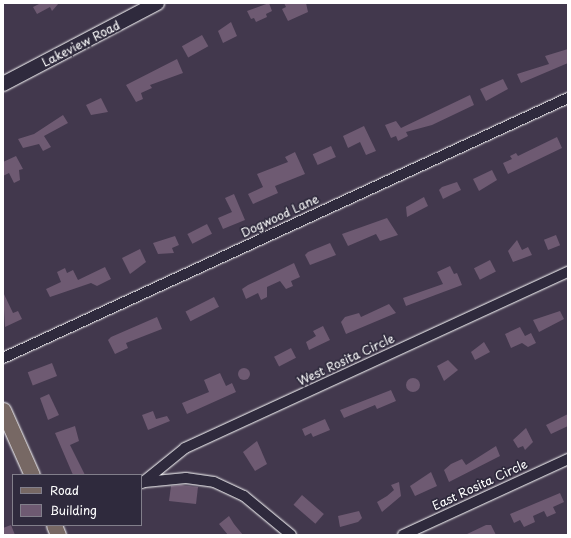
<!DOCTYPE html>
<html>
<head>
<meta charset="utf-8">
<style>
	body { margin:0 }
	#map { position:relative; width:571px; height:538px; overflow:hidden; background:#42384d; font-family:"Playpen Sans",sans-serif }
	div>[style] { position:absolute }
	.building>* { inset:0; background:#6e5a72; transform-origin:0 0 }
	.round { border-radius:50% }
	.roads { filter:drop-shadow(0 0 1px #fff) drop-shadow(0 0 1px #fff) }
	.street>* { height:10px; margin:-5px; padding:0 5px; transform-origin:5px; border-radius:5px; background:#2f2a3d }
	.secondary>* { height:14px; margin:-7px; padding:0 7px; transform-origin:7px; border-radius:7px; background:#2f2a3d }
	.primary>* { height:15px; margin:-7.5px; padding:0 7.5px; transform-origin:7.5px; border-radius:7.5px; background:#776864 }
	span { translate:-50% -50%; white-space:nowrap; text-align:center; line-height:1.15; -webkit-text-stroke:3.5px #2f2a3d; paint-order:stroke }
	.street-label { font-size:12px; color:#fff }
	.frame { position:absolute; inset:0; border:4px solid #fff; pointer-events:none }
	.legend { position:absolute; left:12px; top:474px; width:130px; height:52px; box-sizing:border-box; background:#2f2a3d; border:1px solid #827f8b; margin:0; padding:5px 7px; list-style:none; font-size:12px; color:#fff }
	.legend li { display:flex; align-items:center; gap:8px; height:20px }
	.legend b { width:20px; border:1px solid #827f8b }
</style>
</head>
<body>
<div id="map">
	<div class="building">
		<i style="clip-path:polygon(41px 3px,59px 3px,52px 11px,50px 7px,37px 14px,33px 7px)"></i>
		<i style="clip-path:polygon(269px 3px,272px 11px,266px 14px,267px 17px,256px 22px,254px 18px,251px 19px,247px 11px)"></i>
		<i style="clip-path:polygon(284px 3px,306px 3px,308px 12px,288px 21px,282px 9px,286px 7px)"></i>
		<i style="clip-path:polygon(231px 22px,237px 36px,223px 43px,218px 31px)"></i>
		<i style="left:202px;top:35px;width:13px;height:23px;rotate:61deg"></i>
		<i style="clip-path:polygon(568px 49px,568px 63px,521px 83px,517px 74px,549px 64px,545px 56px)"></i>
		<i style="clip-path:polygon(177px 59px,183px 73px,150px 85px,152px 88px,141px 93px,143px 99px,136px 102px,126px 85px)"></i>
		<i style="clip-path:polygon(503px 79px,508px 89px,486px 101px,480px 89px)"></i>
		<i style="clip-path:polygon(470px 95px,474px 105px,432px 125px,406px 132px,408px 136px,398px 141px,396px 136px,391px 138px,385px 125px,396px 121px,401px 128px)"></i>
		<i style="clip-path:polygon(101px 98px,108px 112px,91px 115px,86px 105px)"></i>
		<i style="clip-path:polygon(63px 115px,68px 123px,44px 136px,51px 147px,43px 151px,39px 144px,23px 148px,18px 139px,34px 134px)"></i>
		<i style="clip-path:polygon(364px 126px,376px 151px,366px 155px,360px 142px,348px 148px,343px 136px)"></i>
		<i style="clip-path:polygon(557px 137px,562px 148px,508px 174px,503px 163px,512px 159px,510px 156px,516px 153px,518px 156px)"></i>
		<i style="left:331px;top:146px;width:12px;height:20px;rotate:66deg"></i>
		<i style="clip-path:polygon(295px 152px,305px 174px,275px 186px,278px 193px,253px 204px,248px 194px,263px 187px,257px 174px,288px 162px,285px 157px)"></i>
		<i style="clip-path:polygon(16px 156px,23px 169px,19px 170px,20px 180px,14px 183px,9px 173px,3px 176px,3px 162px)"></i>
		<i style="clip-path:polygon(492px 170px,497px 180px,479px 191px,473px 179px)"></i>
		<i style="clip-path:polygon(457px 182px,461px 190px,443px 199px,439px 190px,442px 187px)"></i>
		<i style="clip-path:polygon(234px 194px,245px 220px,223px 229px,218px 218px,232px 212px,225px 198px)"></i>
		<i style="clip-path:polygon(424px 197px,428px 206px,407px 217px,406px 207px)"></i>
		<i style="clip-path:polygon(387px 218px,398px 235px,380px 241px,376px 234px,348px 246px,342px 234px)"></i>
		<i style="left:207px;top:224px;width:11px;height:22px;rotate:63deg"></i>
		<i style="left:556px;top:235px;width:11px;height:13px;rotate:68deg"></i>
		<i style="clip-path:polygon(175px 236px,179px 245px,172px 248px,174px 253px,158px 254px,153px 243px)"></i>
		<i style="clip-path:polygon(517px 240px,522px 250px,528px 247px,532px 255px,513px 262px,508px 251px)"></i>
		<i style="clip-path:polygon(330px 243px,336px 255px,310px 265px,305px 255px,308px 252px)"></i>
		<i style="clip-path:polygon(140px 249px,146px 262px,130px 274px,122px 258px)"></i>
		<i style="left:490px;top:260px;width:13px;height:18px;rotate:63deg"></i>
		<i style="clip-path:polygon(294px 263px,300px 277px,291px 281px,293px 286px,286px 289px,280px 281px,267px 287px,267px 297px,261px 300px,258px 293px,246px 299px,242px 289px,248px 285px)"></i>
		<i style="clip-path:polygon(450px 266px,454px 274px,457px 273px,462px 285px,406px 306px,403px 298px,443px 284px,437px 272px)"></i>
		<i style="clip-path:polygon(105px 267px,111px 279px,97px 286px,91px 283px,50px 297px,46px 289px,61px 282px,57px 272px,65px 268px,67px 273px,73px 270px,78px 280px)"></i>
		<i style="clip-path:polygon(3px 292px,13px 313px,18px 311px,22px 319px,5px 327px)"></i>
		<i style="left:214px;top:297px;width:11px;height:32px;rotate:63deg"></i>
		<i style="clip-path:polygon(389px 304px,396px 313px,346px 334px,341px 322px,345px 317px,359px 313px,361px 317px)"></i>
		<i style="clip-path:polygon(560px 311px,564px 319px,539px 332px,533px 320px)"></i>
		<i style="clip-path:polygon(157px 317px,162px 329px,126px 343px,128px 348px,115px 354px,108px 340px,111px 337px)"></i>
		<i style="clip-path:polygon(323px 326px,330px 340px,309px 350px,306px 342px,316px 336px,313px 331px)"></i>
		<i style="clip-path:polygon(520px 327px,525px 336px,531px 333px,536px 343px,528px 347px,522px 343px,511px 348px,505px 334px)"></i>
		<i style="clip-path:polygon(484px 342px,490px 352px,475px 360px,471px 352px)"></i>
		<i style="left:291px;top:348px;width:11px;height:19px;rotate:63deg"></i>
		<i style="clip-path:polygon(448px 360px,458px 370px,444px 381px,437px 366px)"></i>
		<i style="left:52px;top:363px;width:14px;height:26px;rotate:69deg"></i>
		<i class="round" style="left:238px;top:368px;width:12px;height:12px"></i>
		<i style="clip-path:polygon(220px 373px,226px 386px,232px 383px,236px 392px,187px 414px,182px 403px,209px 392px,204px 380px)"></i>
		<i class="round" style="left:406px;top:378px;width:14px;height:14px"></i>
		<i style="clip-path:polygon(391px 390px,396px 401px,377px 409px,375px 405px,344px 418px,340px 410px)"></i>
		<i style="clip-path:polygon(49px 394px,59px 415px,48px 420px,40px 398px)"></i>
		<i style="clip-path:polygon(153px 411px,156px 419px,167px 416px,170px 421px,148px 430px,142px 415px)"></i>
		<i style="clip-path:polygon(568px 414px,568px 426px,551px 434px,546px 425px)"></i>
		<i style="clip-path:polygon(325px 419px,330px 430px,313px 437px,311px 433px,305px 436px,302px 429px)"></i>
		<i style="clip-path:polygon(75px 426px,79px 441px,70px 445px,85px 475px,73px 475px,55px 433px)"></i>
		<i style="clip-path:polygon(526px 428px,533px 442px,525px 450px,523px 446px,518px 448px,513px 440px)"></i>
		<i style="clip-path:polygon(257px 441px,267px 464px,255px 471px,243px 452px)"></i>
		<i style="clip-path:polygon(496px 446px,500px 456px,449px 482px,444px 470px,451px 464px,462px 459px,466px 465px)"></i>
		<i style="clip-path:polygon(431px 472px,437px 486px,415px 496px,410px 486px)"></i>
		<i style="clip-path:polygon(399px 482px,401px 496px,382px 512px,377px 502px,387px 496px,394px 490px,391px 485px)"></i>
		<i style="clip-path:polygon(181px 485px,198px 487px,196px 504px,169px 501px,171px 486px)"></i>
		<i style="clip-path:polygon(560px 493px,564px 502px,553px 507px,556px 513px,547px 517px,544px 511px,533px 516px,535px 522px,524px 527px,520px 520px,514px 523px,510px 514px)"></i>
		<i style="left:302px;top:495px;width:29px;height:13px;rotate:41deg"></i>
		<i style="clip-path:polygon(359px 511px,362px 518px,358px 522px,340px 527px,338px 516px)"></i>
		<i style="clip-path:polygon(229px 516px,234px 524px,243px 535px,228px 535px,219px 524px)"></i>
		<i style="clip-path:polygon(11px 525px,15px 535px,3px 535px,3px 528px)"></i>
		<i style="clip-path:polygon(486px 525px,491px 525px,496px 535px,465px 535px)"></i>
	</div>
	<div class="roads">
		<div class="street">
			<i style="left:3px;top:358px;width:622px;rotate:-24.71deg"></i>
			<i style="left:145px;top:482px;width:41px;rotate:-5.6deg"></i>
			<i style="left:186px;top:478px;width:28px;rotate:8deg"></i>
			<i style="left:214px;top:482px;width:33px;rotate:25deg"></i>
			<i style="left:244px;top:496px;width:61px;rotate:39.7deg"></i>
			<i style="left:142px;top:483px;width:55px;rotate:-39.1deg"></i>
			<i style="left:185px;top:448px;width:422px;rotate:-24.7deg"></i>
			<i style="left:403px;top:535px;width:182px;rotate:-24.7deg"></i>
		</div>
		<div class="secondary">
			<i style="left:3px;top:84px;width:174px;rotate:-27.7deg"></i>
		</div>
		<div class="primary">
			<i style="left:3px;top:410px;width:71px;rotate:66deg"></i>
			<i style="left:54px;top:525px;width:11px;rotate:68deg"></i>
		</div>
	</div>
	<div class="street-label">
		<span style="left:81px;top:44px;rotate:-27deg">Lakeview Road</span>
		<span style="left:280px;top:216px;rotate:-25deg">Dogwood Lane</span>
		<span style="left:346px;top:360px;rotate:-25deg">West Rosita Circle</span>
		<span style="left:480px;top:485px;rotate:-25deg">East Rosita Circle</span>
	</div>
	<div class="frame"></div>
	<ul class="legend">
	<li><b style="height:5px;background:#776864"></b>Road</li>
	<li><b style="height:11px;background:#6e5a72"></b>Building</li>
	</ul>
</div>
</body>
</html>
